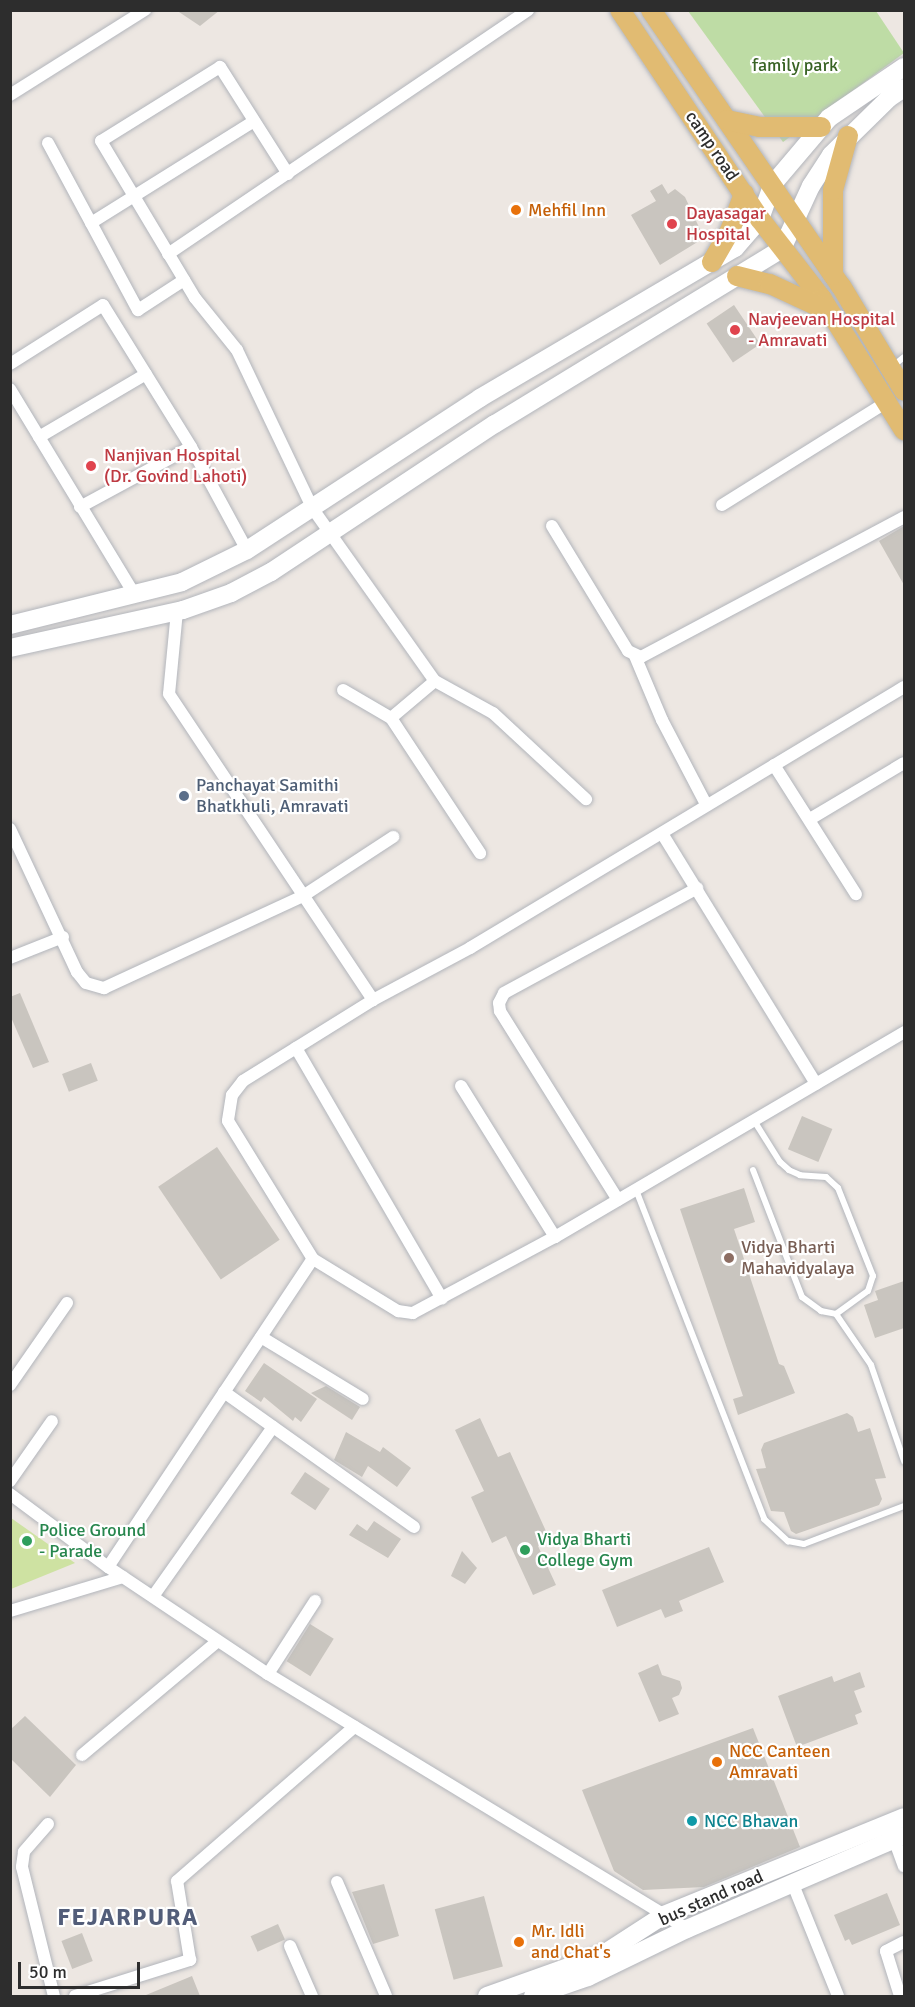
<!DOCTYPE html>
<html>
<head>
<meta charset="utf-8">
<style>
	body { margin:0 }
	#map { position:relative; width:915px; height:2007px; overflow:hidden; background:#ede7e2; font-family:Signika,sans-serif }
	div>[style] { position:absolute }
	.green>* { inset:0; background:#bedca5 }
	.pitch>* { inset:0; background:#cee2a2 }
	.building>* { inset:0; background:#c9c5bf; transform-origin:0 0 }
	.roads { filter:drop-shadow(0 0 2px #b2b5bb) drop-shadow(0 0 2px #b2b5bb) }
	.lane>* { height:6px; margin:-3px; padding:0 3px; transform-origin:3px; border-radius:3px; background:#fff }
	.street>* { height:12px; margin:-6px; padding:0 6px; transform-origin:6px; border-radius:6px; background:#fff }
	.secondary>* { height:18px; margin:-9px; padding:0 9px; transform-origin:9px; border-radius:9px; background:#fff }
	.primary>* { height:20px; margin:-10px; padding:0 10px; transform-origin:10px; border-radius:10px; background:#e1bb72 }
	.dots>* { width:16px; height:16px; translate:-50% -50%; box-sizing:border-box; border:3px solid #fff; border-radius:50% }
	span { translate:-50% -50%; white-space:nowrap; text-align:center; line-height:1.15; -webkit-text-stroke:4.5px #fff; paint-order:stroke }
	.park-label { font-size:18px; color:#386324 }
	.street-label { font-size:18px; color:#2d2d2d }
	.food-label { font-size:18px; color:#c56008 }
	.left { translate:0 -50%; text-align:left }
	.health-label { font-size:18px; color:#be3a42 }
	.service-label { font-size:18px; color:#4e5e75 }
	.education-label { font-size:18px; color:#785e54 }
	.leisure-label { font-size:18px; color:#27864d }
	.culture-label { font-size:18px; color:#0d838f }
	.district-label { font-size:24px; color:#525d79; font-weight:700; letter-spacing:1.5px }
	.frame { position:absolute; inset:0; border:12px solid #2d2d2d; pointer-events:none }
	.scale { position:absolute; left:18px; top:1962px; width:122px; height:27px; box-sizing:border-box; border:3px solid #2d2d2d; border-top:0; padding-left:8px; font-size:18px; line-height:21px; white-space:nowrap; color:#2d2d2d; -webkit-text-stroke:4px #fff; paint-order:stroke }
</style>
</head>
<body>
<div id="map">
	<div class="green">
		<i style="clip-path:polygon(688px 11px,876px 11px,904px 53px,783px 142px)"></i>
	</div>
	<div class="pitch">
		<i style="clip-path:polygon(11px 1518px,75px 1563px,11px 1589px)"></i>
	</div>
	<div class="building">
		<i style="clip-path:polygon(176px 10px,220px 10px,200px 26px)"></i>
		<i style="clip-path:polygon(662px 184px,668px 194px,675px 189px,685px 197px,704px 238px,660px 265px,631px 215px,656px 201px,650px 191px)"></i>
		<i style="left:734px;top:305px;width:47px;height:33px;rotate:56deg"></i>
		<i style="clip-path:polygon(904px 526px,904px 585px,879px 541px)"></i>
		<i style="clip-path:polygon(20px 993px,49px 1062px,33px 1068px,10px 1015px,10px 997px)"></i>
		<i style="left:91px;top:1063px;width:19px;height:31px;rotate:69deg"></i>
		<i style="left:802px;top:1116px;width:33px;height:36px;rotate:23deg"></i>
		<i style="left:217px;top:1147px;width:112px;height:71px;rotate:56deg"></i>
		<i style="clip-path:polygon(744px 1188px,755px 1222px,734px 1229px,779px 1364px,784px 1366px,795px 1393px,738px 1415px,733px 1399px,743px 1396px,680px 1209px)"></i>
		<i style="clip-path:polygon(904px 1281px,904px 1328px,875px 1338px,864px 1305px,878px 1300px,875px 1291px)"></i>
		<i style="clip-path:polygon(264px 1363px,317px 1399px,301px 1422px,295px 1417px,293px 1421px,264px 1397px,261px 1402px,245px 1391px)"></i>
		<i style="clip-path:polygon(326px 1386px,360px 1407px,352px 1420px,311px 1393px)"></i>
		<i style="clip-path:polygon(847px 1413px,853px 1417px,858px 1432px,870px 1428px,886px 1478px,875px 1479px,882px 1499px,879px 1505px,796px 1534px,791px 1531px,784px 1512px,771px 1511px,756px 1469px,766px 1468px,761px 1450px,764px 1443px)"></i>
		<i style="clip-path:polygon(480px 1418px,498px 1457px,510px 1452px,550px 1540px,538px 1546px,556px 1585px,533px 1595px,506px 1536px,492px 1543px,471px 1497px,484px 1491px,455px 1430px)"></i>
		<i style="clip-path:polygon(346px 1432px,380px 1452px,383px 1447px,411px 1468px,397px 1487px,368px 1466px,362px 1477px,334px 1460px)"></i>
		<i style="left:305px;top:1472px;width:30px;height:26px;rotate:34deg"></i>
		<i style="clip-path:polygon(374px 1521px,401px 1539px,388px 1558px,349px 1535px,357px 1524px,367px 1531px)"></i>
		<i style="clip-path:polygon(709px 1547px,724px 1582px,679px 1601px,683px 1611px,665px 1618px,661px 1609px,617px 1627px,602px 1590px)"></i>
		<i style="clip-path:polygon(462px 1551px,477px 1568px,465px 1584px,451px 1576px)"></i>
		<i style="left:310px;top:1624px;width:28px;height:44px;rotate:32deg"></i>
		<i style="clip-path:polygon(658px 1664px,662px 1675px,680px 1681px,682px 1688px,679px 1695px,672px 1698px,679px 1714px,659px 1722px,638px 1673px)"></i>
		<i style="clip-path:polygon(860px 1672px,865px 1687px,854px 1691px,862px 1712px,855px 1715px,858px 1724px,797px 1747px,778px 1696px,832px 1676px,834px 1682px)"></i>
		<i style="clip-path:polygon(25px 1716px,76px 1765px,50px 1797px,10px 1758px,10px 1730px)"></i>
		<i style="clip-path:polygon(753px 1728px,800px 1847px,704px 1887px,643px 1890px,614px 1871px,582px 1790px)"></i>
		<i style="clip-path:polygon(384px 1884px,399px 1936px,373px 1944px,352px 1892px)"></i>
		<i style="clip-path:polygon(887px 1893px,900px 1925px,852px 1945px,849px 1939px,845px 1941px,834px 1915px)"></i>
		<i style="left:484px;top:1896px;width:73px;height:51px;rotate:75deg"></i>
		<i style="left:278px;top:1924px;width:17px;height:30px;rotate:66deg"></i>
		<i style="left:82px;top:1933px;width:30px;height:22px;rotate:69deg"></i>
		<i style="clip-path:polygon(192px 1976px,200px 1996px,146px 1996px,146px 1995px)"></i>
	</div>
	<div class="roads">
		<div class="lane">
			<i style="left:893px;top:366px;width:14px;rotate:-39deg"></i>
			<i style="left:753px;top:1170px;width:136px;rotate:68.9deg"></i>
			<i style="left:802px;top:1297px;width:24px;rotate:36deg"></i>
			<i style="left:821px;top:1311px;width:15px;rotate:11deg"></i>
			<i style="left:836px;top:1314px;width:39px;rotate:-36deg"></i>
			<i style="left:868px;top:1291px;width:16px;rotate:-72deg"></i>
			<i style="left:873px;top:1276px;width:95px;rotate:-111.7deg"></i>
			<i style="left:838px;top:1188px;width:16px;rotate:-137deg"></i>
			<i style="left:826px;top:1177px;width:26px;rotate:-176deg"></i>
			<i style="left:800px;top:1175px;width:12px;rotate:-156deg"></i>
			<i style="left:789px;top:1170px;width:12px;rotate:-138deg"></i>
			<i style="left:780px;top:1162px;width:51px;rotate:-122.1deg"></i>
			<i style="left:636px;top:1190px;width:353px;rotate:68.7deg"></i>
			<i style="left:764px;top:1519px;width:33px;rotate:43deg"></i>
			<i style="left:788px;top:1541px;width:16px;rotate:11deg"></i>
			<i style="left:804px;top:1544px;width:107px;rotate:-20.8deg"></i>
			<i style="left:836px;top:1314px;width:62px;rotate:55.5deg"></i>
			<i style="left:871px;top:1365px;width:102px;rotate:71deg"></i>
		</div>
		<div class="street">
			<i style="left:10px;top:95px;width:160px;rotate:-32.2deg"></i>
			<i style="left:48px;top:143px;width:190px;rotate:61.7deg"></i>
			<i style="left:138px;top:310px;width:55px;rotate:-33.1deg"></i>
			<i style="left:288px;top:174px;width:127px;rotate:-122.4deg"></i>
			<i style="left:220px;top:67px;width:140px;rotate:148.1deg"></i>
			<i style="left:101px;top:141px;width:183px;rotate:59.1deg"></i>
			<i style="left:195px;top:298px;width:67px;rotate:51.1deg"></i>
			<i style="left:237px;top:350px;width:176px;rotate:64.5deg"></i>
			<i style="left:313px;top:509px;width:211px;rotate:54.7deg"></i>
			<i style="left:435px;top:681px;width:66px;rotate:28.9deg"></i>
			<i style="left:493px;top:713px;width:127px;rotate:42.8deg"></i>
			<i style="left:91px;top:223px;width:192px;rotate:-32deg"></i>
			<i style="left:168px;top:254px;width:435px;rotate:-34.1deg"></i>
			<i style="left:10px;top:364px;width:110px;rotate:-32.4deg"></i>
			<i style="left:103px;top:305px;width:167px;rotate:58.2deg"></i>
			<i style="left:191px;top:447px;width:117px;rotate:61.5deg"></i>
			<i style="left:10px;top:389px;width:237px;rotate:58.8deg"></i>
			<i style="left:39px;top:437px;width:124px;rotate:-30.5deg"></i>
			<i style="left:722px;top:505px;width:195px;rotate:-32deg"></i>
			<i style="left:80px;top:507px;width:126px;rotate:-28.4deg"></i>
			<i style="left:552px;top:526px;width:146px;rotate:58.7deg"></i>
			<i style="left:628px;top:651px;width:14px;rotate:25deg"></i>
			<i style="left:641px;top:657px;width:298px;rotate:-28deg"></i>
			<i style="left:177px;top:611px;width:83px;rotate:95.5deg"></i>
			<i style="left:169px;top:694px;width:368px;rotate:56.3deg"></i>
			<i style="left:635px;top:656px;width:69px;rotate:67.1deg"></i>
			<i style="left:662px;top:720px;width:95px;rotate:62.4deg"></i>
			<i style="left:904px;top:687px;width:506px;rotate:148.98deg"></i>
			<i style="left:470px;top:948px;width:110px;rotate:151.8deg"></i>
			<i style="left:373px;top:1000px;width:153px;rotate:148.1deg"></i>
			<i style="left:243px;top:1081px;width:18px;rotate:128deg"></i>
			<i style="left:232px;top:1095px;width:26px;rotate:99deg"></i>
			<i style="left:228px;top:1121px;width:162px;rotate:58.4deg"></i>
			<i style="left:313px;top:1259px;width:100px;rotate:31.5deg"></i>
			<i style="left:398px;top:1311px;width:15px;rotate:8deg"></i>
			<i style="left:413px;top:1313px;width:161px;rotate:-28.2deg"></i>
			<i style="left:555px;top:1237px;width:405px;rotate:-30.4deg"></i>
			<i style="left:343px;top:690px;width:56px;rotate:30.3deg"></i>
			<i style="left:391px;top:718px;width:162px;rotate:56.6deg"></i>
			<i style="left:391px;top:718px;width:57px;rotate:-40.1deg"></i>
			<i style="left:774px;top:765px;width:153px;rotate:57.6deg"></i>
			<i style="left:810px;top:819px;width:109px;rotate:-30.8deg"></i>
			<i style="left:10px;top:829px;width:158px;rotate:64.9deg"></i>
			<i style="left:77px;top:972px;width:14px;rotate:51deg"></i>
			<i style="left:86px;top:983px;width:19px;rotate:16deg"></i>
			<i style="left:104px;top:988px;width:219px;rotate:-24.8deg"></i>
			<i style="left:303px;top:896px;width:108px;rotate:-33.2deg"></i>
			<i style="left:663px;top:835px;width:292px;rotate:58.4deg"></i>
			<i style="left:10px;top:958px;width:57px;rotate:-21.6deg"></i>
			<i style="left:296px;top:1048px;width:290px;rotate:59.8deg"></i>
			<i style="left:461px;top:1086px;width:178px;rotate:58.1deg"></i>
			<i style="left:618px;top:1200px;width:223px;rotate:-122deg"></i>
			<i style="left:500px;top:1011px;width:8px;rotate:-97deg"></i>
			<i style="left:499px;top:1003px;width:11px;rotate:-63deg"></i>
			<i style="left:504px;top:993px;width:220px;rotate:-28.5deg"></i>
			<i style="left:261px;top:1337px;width:119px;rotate:31.3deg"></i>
			<i style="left:10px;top:1385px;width:100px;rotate:-55.2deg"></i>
			<i style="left:224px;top:1392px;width:233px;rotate:35.4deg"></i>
			<i style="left:10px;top:1481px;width:73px;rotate:-55deg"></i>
			<i style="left:10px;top:1494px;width:122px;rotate:36.7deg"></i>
			<i style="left:108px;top:1567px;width:192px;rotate:33.8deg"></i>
			<i style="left:268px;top:1674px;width:490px;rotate:31.3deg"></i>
			<i style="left:108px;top:1567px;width:370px;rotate:-56.4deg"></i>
			<i style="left:154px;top:1595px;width:206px;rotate:-54.7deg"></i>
			<i style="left:10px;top:1611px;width:118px;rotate:-16.7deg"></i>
			<i style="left:268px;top:1674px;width:87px;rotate:-57.2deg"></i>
			<i style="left:82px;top:1755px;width:177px;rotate:-40deg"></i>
			<i style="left:48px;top:1824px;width:37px;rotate:131deg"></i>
			<i style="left:24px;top:1852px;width:15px;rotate:98deg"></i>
			<i style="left:22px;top:1867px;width:133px;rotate:76.1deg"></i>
			<i style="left:894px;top:1839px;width:29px;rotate:70deg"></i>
			<i style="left:337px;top:1882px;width:124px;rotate:66.7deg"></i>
			<i style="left:792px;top:1882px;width:123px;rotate:68deg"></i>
			<i style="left:290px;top:1946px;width:55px;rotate:66.3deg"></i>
			<i style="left:75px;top:1996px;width:121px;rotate:-17.4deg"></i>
			<i style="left:190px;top:1960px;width:80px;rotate:-99.3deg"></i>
			<i style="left:177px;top:1881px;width:235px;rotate:-41deg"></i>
			<i style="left:900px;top:1996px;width:47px;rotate:-107.3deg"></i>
			<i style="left:886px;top:1951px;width:20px;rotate:-27deg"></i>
		</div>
		<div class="secondary">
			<i style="left:10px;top:625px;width:177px;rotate:-14deg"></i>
			<i style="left:182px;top:582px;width:72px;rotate:-26.2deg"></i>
			<i style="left:247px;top:550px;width:278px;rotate:-33.1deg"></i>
			<i style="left:480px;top:398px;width:296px;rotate:-30.5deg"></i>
			<i style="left:735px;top:248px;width:38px;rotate:-49deg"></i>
			<i style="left:760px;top:219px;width:37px;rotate:-70deg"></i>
			<i style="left:773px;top:184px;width:87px;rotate:-49.7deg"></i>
			<i style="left:829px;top:118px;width:91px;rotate:-34.2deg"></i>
			<i style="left:10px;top:648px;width:177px;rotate:-12.4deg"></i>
			<i style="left:183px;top:610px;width:51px;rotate:-19.5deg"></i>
			<i style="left:231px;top:593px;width:45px;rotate:-27.7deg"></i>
			<i style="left:271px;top:572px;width:268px;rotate:-33.5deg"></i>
			<i style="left:495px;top:424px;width:336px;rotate:-31.4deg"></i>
			<i style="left:782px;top:249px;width:69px;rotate:-65.3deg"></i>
			<i style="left:811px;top:186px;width:37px;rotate:-57deg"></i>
			<i style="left:831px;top:155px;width:81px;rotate:-44.5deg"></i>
			<i style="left:889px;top:98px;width:18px;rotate:-34deg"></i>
			<i style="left:487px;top:1996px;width:122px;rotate:-19.6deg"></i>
			<i style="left:602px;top:1955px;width:74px;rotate:-32.8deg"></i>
			<i style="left:664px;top:1915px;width:259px;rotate:-22.2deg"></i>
			<i style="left:533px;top:1996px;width:58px;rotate:-19.1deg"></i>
			<i style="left:588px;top:1977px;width:110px;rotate:-25.9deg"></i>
			<i style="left:687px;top:1929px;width:236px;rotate:-23.4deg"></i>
		</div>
		<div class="primary">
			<i style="left:620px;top:10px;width:252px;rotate:56.2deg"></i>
			<i style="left:760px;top:219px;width:101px;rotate:52.2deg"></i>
			<i style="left:822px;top:299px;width:155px;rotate:58deg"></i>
			<i style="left:651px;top:10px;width:335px;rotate:55.5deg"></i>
			<i style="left:841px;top:286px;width:122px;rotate:59deg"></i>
			<i style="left:727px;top:120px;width:33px;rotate:12deg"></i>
			<i style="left:759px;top:127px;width:62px"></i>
			<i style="left:712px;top:262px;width:34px;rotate:-60deg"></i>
			<i style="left:729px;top:233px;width:42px;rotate:-69deg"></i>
			<i style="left:833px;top:275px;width:85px;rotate:-90deg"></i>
			<i style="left:833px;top:190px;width:56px;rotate:-74.5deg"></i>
			<i style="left:737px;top:276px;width:34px;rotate:14deg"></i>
			<i style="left:770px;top:284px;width:64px;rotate:25deg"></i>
		</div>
	</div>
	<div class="dots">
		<i style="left:516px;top:210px;background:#e8710a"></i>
		<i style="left:672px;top:224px;background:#e0444e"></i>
		<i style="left:735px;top:330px;background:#e0444e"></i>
		<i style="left:91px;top:466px;background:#e0444e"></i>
		<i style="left:184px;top:796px;background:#5c6f8a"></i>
		<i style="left:729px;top:1258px;background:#8d6e63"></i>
		<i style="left:27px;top:1541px;background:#2e9e5b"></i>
		<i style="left:525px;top:1550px;background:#2e9e5b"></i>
		<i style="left:717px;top:1762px;background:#e8710a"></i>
		<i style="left:692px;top:1821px;background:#0f9aa8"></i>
		<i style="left:519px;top:1942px;background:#e8710a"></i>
	</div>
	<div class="park-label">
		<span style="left:795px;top:65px">family park</span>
	</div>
	<div class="street-label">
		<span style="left:712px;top:146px;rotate:56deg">camp road</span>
		<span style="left:711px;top:1898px;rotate:-24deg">bus stand road</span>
	</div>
	<div class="food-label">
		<span class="left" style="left:528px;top:210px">Mehfil Inn</span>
		<span class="left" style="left:729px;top:1762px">NCC Canteen<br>Amravati</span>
		<span class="left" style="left:531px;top:1942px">Mr. Idli<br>and Chat's</span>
	</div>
	<div class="health-label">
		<span class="left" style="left:686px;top:224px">Dayasagar<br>Hospital</span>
		<span class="left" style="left:748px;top:330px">Navjeevan Hospital<br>- Amravati</span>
		<span class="left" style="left:104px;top:466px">Nanjivan Hospital<br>(Dr. Govind Lahoti)</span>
	</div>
	<div class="service-label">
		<span class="left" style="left:196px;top:796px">Panchayat Samithi<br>Bhatkhuli, Amravati</span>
	</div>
	<div class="education-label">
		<span class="left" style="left:741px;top:1258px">Vidya Bharti<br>Mahavidyalaya</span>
	</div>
	<div class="leisure-label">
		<span class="left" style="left:39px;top:1541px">Police Ground<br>- Parade</span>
		<span class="left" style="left:537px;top:1550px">Vidya Bharti<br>College Gym</span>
	</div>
	<div class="culture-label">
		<span class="left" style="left:704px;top:1821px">NCC Bhavan</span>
	</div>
	<div class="district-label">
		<span style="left:128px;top:1918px">FEJARPURA</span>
	</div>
	<div class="frame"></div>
	<div class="scale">50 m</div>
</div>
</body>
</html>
